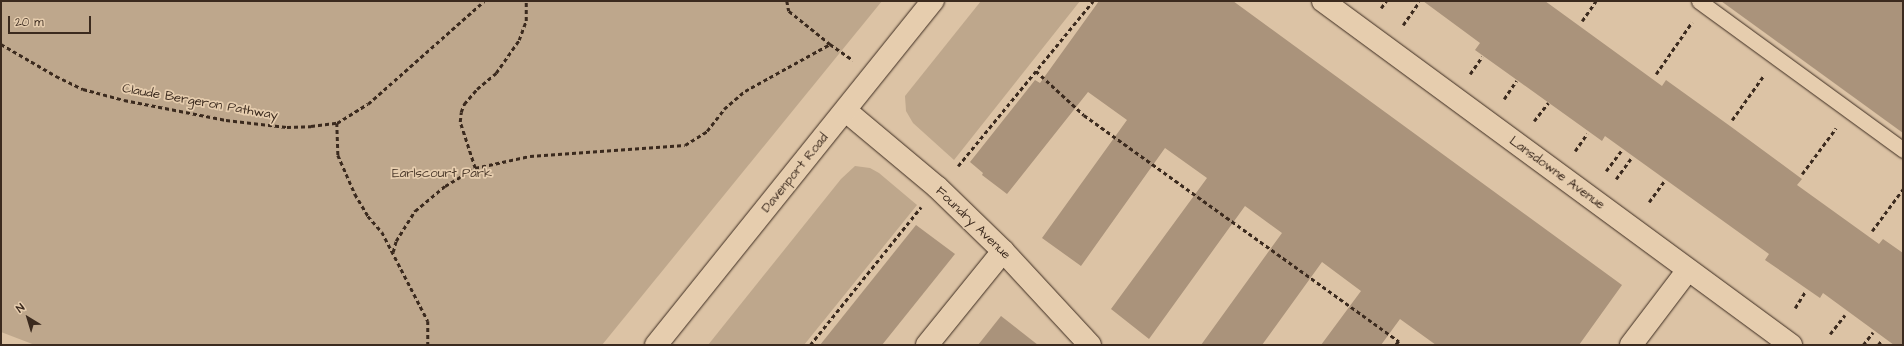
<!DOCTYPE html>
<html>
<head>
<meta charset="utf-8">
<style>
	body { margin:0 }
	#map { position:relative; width:1904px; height:346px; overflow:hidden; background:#dcc3a5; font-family:"Architects Daughter",sans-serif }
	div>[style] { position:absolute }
	.green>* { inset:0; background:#bea78c }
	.building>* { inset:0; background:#aa937b }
	.path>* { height:2.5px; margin-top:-1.25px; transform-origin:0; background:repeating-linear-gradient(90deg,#3b2a1e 0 4px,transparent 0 7px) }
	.roads { filter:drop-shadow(0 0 1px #3b2a1e) drop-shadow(0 0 1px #3b2a1e) }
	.lane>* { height:15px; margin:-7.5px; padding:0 7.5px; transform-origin:7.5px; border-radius:7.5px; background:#e6cdae }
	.street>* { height:22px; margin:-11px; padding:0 11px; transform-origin:11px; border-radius:11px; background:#e6cdae }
	.secondary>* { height:22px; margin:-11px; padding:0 11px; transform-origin:11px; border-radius:11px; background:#e6cdae }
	span { translate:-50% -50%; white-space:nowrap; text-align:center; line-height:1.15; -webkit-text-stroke:3.5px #e6cdae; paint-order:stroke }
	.street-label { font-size:13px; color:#3b2a1e }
	.park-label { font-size:13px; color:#4f3d2e }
	.frame { position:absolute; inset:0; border:2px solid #3b2a1e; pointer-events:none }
	.north { position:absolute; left:8px; top:298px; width:40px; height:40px; -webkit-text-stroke:3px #e6cdae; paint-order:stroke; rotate:322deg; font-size:11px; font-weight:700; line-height:16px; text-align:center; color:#3b2a1e }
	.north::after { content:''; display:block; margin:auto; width:14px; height:18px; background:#3b2a1e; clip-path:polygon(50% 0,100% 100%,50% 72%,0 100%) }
	.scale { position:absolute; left:8px; top:16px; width:83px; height:18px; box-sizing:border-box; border:2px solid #3b2a1e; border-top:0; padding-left:5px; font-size:12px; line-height:14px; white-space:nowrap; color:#3b2a1e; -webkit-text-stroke:3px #e6cdae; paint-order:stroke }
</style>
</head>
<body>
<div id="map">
	<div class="green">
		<i style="clip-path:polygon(1px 1px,882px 1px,602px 345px,35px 345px,1px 332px)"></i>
		<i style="clip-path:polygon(981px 1px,1080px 1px,954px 160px,913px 123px,906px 111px,905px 96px)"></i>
		<i style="clip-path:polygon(855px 166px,870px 168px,879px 173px,917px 205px,804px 345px,708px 345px,841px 179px)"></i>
	</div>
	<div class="building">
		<i style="clip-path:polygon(1099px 1px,1233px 1px,1622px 285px,1579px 345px,1436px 345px,1400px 319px,1381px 345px,1321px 345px,1361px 291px,1322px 262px,1262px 345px,1201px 345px,1282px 233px,1245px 206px,1149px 339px,1111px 309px,1207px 178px,1165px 148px,1081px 266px,1042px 238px,1127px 120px,1088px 92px,1007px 194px,982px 175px,983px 173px,970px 162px,1035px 80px,1040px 83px)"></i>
		<i style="clip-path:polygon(1423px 1px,1545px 1px,1662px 86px,1666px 80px,1730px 126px,1802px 179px,1797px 185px,1879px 244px,1883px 239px,1903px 253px,1903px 345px,1894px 345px,1823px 293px,1820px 298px,1765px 260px,1769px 254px,1605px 136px,1602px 141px,1475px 50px,1480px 43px)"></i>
		<i style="clip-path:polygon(1721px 1px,1903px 1px,1903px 133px)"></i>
		<i style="clip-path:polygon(916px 225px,955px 254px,882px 345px,820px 345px)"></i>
		<i style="clip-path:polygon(1001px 316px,1038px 345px,978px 345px)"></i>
	</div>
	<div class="path">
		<i style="left:787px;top:1px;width:10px;rotate:79deg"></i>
		<i style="left:789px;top:11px;width:53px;rotate:38.8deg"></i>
		<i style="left:1381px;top:8px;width:9px;rotate:-54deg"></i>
		<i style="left:1582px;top:21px;width:24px;rotate:-55deg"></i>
		<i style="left:1403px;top:25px;width:28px;rotate:-55deg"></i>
		<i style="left:1px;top:44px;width:64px;rotate:30.2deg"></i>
		<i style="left:56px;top:76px;width:30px;rotate:26deg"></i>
		<i style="left:83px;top:89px;width:42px;rotate:15deg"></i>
		<i style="left:124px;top:100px;width:104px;rotate:11.1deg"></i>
		<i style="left:226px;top:120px;width:61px;rotate:6.5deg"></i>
		<i style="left:287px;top:127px;width:24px;rotate:-2deg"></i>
		<i style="left:311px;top:126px;width:26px;rotate:-7deg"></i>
		<i style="left:337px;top:123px;width:36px;rotate:-32deg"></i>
		<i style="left:368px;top:104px;width:155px;rotate:-41.6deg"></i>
		<i style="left:1036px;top:71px;width:65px;rotate:42.5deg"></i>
		<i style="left:1084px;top:115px;width:388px;rotate:35.7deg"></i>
		<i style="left:1399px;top:341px;width:5px;rotate:127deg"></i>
		<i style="left:1470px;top:74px;width:21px;rotate:-55deg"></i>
		<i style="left:1656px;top:74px;width:63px;rotate:-55.3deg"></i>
		<i style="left:1504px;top:99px;width:22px;rotate:-56deg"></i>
		<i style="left:1732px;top:120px;width:55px;rotate:-54.6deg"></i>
		<i style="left:1534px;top:121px;width:23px;rotate:-52deg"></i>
		<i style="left:337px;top:123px;width:32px;rotate:88deg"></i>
		<i style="left:338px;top:155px;width:43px;rotate:66.4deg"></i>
		<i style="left:355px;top:194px;width:26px;rotate:59deg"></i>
		<i style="left:368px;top:216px;width:21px;rotate:49deg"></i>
		<i style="left:382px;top:232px;width:100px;rotate:62.7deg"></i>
		<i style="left:428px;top:321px;width:24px;rotate:90deg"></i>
		<i style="left:1575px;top:151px;width:21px;rotate:-55deg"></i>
		<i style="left:958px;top:166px;width:213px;rotate:-50.7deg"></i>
		<i style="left:475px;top:168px;width:48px;rotate:-108.1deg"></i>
		<i style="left:460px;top:122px;width:10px;rotate:-84deg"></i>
		<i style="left:461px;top:112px;width:9px;rotate:-69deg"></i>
		<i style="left:464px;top:104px;width:20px;rotate:-49deg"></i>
		<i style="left:477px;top:89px;width:25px;rotate:-40deg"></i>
		<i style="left:496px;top:73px;width:40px;rotate:-55.1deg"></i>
		<i style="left:519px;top:40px;width:20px;rotate:-70deg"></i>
		<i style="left:526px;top:21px;width:20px;rotate:-90deg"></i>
		<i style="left:1606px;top:171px;width:25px;rotate:-53deg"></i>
		<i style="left:1802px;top:174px;width:57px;rotate:-53.5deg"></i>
		<i style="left:1616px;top:179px;width:26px;rotate:-54deg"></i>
		<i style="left:1649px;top:202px;width:26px;rotate:-54deg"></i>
		<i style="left:1872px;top:231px;width:52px;rotate:-53.6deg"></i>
		<i style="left:393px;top:252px;width:11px;rotate:-75deg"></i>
		<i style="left:396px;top:241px;width:36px;rotate:-58deg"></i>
		<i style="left:415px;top:211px;width:39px;rotate:-40deg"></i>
		<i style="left:445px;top:186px;width:35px;rotate:-31deg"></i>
		<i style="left:475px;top:168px;width:56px;rotate:-12.3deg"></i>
		<i style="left:530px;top:156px;width:155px;rotate:-4.1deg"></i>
		<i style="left:685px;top:145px;width:26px;rotate:-32deg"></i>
		<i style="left:707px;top:131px;width:28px;rotate:-52deg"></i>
		<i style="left:724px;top:109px;width:28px;rotate:-41deg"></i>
		<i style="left:745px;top:91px;width:97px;rotate:-28.9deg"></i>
		<i style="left:830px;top:44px;width:28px;rotate:35deg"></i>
		<i style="left:1795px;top:308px;width:19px;rotate:-58deg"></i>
		<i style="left:1830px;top:334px;width:24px;rotate:-52deg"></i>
		<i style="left:810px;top:345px;width:177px;rotate:-51.2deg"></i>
		<i style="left:1863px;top:345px;width:16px;rotate:-52deg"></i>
		<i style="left:1878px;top:345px;width:5px;rotate:-53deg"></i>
	</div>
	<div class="roads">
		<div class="lane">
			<i style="left:1699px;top:1px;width:253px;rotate:36.1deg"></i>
		</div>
		<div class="street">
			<i style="left:846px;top:111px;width:119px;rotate:39.9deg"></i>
			<i style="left:937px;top:187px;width:92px;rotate:44.1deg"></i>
			<i style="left:1003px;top:251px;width:128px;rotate:47.2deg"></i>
			<i style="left:927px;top:345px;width:121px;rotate:-51deg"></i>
			<i style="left:1631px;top:345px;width:94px;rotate:-52.8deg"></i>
		</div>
		<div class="secondary">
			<i style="left:1323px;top:1px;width:581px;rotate:36.32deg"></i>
			<i style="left:656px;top:345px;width:442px;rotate:-51.2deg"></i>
		</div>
	</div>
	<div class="street-label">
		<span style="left:200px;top:102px;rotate:10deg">Claude Bergeron Pathway</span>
		<span style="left:795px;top:173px;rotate:-51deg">Davenport Road</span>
		<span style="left:1557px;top:173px;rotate:36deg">Lansdowne Avenue</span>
		<span style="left:973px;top:223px;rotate:44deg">Foundry Avenue</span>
	</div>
	<div class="park-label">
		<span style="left:442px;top:173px">Earlscourt Park</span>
	</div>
	<div class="frame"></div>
	<div class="north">N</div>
	<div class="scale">20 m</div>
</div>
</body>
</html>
